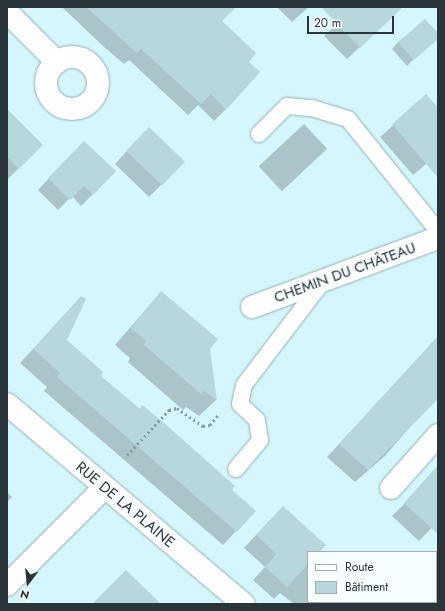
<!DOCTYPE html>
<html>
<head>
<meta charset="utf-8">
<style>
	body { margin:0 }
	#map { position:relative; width:445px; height:611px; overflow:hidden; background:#d6f6fd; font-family:Jost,sans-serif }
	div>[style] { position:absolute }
	.shadow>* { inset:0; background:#0003; transform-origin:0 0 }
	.building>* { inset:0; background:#b7d7dd; transform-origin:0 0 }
	.path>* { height:2.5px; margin-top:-1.25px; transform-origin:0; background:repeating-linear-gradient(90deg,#839a9f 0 2px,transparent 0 5px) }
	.roads { filter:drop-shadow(0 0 1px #91b0b6) drop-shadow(0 0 1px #91b0b6) }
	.service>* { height:16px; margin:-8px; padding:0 8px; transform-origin:8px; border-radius:8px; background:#fff }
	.minor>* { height:22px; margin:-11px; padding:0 11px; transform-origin:11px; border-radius:11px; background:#fff }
	.minor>.ring { margin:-11px; padding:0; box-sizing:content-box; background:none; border:22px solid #fff; border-radius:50% }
	span { translate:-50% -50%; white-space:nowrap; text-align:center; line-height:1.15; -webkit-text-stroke:4px #f7feff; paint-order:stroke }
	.street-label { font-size:15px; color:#293538 }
	.frame { position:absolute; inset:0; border:8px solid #293538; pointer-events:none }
	.legend { position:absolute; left:307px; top:551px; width:130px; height:52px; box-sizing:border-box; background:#f7feff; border:1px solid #a5aeaf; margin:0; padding:5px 7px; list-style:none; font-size:12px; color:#293538 }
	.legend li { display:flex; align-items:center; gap:8px; height:20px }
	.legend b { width:20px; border:1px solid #a5aeaf }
	.north { position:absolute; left:8px; top:563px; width:40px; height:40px; -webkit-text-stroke:3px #f7feff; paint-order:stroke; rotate:196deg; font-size:11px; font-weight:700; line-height:16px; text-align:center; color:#293538 }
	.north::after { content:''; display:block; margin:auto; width:14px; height:18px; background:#293538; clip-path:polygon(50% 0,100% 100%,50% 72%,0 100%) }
	.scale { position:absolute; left:307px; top:16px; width:87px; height:18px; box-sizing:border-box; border:2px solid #293538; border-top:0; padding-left:5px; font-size:12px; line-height:14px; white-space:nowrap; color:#293538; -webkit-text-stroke:3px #f7feff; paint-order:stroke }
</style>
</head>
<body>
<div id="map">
	<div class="shadow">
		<i style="clip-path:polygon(62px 7px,235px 7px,220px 21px,247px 62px,226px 109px,214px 121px,198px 105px,188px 115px,129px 60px,124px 64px,104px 47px)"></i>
		<i style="clip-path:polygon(277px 7px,309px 7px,292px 22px)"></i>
		<i style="clip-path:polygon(355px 7px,389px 7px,383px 25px,347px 59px,324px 36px)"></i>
		<i style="clip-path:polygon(438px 35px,407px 66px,392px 49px,398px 42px)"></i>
		<i style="clip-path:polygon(426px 96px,438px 109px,438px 154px,413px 175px,380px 137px)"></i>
		<i style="clip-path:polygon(7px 111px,42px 145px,7px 180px)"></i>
		<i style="left:304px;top:124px;width:34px;height:62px;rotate:47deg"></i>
		<i style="clip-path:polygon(136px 141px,184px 162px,149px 197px,115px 164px)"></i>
		<i style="clip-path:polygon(72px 154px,115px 172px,81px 206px,72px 196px,58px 210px,38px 190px)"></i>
		<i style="clip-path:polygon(161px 292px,209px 348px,216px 400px,199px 416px,186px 407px,183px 410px,128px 362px,130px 358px,115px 345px)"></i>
		<i style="clip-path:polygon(81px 297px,65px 340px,100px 376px,230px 490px,236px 531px,223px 545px,44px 391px,47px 387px,20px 363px)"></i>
		<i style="clip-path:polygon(434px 341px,438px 345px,438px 394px,385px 456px,355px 482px,327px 457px)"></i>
		<i style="clip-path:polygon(438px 471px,438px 521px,419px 541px,392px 516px)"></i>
		<i style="clip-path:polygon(7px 492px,12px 497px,7px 502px)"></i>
		<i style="clip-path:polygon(270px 520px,318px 552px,308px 552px,308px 602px,378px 604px,294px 604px,280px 593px,274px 599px,253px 580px,265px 567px,244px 548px)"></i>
	</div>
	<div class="building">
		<i style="clip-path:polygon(86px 7px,236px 7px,222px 21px,256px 53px,249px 62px,260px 72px,226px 110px,211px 94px,201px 104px,141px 49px,137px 53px)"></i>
		<i style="clip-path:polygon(321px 7px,403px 7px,360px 48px)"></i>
		<i style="clip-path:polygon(425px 19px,438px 33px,438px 39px,414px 60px,398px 42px)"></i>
		<i style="clip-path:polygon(426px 94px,438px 107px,438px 178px,392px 124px)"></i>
		<i style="clip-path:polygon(7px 109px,43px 145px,19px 169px,7px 157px)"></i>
		<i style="left:149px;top:127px;width:50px;height:33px;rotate:44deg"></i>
		<i style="clip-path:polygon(84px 141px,116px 171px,93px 195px,84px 186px,70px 200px,48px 178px)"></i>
		<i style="clip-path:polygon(161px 291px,218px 339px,210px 349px,217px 400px,204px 391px,201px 394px,144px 345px,146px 341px,131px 328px)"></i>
		<i style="clip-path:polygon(81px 296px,86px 299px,67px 340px,103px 372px,101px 376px,140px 409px,142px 405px,163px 422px,235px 486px,232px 490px,256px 511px,237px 532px,57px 377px,60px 373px,33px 349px)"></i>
		<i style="clip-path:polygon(438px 336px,438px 399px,368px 470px,339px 444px)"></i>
		<i style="clip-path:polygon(438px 465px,438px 534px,404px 503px)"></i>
		<i style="clip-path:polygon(283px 506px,326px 545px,319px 552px,308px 552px,308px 564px,287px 587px,265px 567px,276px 554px,256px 535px)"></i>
		<i style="clip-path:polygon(126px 570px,161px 604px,92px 604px)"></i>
	</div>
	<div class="path">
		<i style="left:127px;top:455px;width:62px;rotate:-47deg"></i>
		<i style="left:169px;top:410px;width:8px;rotate:-14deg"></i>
		<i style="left:177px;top:408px;width:32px;rotate:35deg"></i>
		<i style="left:203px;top:426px;width:7px;rotate:-8deg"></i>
		<i style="left:210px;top:425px;width:14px;rotate:-51deg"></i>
	</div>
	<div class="roads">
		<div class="service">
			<i style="left:259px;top:134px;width:40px;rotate:-45deg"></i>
			<i style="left:287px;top:106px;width:25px;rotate:5deg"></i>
			<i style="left:312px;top:108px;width:38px;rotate:17deg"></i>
			<i style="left:348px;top:119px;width:144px;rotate:51.2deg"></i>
			<i style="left:236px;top:469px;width:38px;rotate:-50deg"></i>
			<i style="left:260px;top:440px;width:20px;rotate:-99deg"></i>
			<i style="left:257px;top:420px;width:23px;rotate:-137deg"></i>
			<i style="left:240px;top:404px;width:19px;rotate:-78deg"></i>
			<i style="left:244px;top:385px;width:132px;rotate:-52.7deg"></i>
		</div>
		<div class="minor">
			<i style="left:7px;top:12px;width:71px;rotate:45deg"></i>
			<i class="ring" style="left:46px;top:57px;width:30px;height:30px"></i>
			<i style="left:252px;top:307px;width:198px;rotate:-20.4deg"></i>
			<i style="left:7px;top:404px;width:310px;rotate:40.2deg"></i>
			<i style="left:391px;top:488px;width:71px;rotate:-48.4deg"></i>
			<i style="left:7px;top:585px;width:137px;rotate:-45deg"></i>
		</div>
	</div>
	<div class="street-label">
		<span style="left:345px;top:273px;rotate:-20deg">CHEMIN DU CHÂTEAU</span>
		<span style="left:125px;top:505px;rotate:40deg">RUE DE LA PLAINE</span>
	</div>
	<div class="frame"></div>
	<ul class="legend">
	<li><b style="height:5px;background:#fff"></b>Route</li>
	<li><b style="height:11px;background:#b7d7dd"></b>Bâtiment</li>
	</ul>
	<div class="north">N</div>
	<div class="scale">20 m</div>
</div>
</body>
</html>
